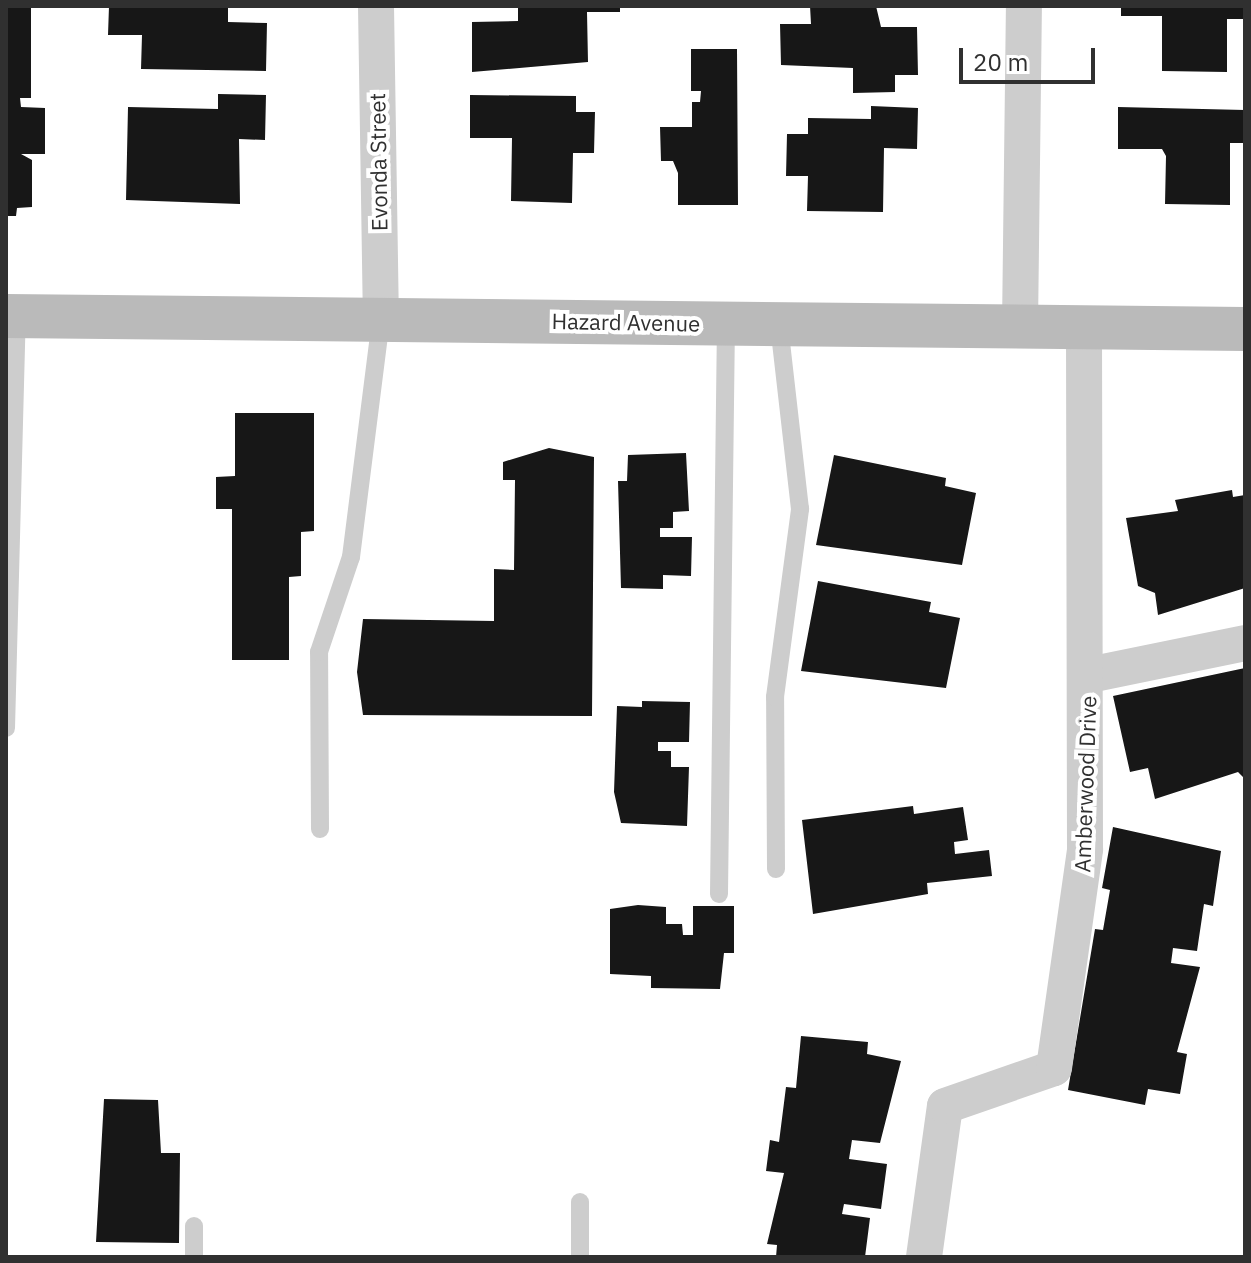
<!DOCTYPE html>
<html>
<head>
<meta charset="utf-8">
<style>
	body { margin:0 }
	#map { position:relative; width:1251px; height:1263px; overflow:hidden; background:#fff; font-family:"IBM Plex Sans",sans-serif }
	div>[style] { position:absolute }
	.building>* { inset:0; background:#171717 }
	.lane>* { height:18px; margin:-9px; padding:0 9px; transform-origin:9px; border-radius:9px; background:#cdcdcd }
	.street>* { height:36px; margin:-18px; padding:0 18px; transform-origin:18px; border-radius:18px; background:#cdcdcd }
	.secondary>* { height:44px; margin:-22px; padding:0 22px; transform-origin:22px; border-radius:22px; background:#bababa }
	span { translate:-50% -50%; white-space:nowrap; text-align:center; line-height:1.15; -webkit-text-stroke:8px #fff; paint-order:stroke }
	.street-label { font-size:22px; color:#303030 }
	.frame { position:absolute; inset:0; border:8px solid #303030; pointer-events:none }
	.scale { position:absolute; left:959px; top:48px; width:136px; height:36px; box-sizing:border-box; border:4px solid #303030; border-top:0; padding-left:10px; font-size:24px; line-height:28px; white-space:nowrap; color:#303030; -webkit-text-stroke:6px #fff; paint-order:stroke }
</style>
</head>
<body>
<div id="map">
	<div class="building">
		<i style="clip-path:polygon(6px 6px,31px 6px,31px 98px,20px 98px,21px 107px,45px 108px,45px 154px,21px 154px,32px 160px,32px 207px,17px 208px,16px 216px,6px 216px)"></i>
		<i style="clip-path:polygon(109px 6px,228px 6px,228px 22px,267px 23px,266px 71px,141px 69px,142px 35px,108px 35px)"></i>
		<i style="clip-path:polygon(518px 6px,620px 6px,620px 12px,587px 12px,588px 62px,472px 72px,472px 22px,518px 21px)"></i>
		<i style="clip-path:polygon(810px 6px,876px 6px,881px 27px,917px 27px,918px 75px,895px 75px,895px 92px,853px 93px,853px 68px,781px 65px,780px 24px,811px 24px)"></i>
		<i style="clip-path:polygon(1121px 6px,1245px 6px,1245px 19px,1227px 19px,1227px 72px,1162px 71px,1162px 16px,1121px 16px)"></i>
		<i style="clip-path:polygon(691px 49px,737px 49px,738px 205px,678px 205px,678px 173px,673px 161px,661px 161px,660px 127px,692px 127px,692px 102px,700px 102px,701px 91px,691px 91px)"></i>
		<i style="clip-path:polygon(218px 94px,266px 95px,265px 140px,239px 139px,240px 204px,126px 200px,128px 107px,218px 109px)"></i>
		<i style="clip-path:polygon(470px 95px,576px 96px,576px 112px,595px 112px,594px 153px,573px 153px,572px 203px,511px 201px,512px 138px,470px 138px)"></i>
		<i style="clip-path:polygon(871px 106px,918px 108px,917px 149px,884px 148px,883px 212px,807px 211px,808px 176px,786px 176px,787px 134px,808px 134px,808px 118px,871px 119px)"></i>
		<i style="clip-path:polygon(1118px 107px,1245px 110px,1245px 143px,1230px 143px,1230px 205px,1165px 204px,1166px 156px,1162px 149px,1118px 149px)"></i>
		<i style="clip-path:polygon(235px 413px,314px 413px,314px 531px,301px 532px,301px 576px,289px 577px,289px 660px,232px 660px,232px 509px,216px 509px,216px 477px,235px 476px)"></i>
		<i style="clip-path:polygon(549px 448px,594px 457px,592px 716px,363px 715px,357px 672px,363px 619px,494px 621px,494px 569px,514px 570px,515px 480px,503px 480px,503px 462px)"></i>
		<i style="clip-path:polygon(686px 453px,689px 511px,673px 512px,673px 528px,660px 528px,660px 537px,692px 537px,691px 576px,663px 575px,663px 589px,621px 588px,618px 481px,627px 481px,628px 455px)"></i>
		<i style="clip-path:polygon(834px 455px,946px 478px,945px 486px,976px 493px,962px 565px,816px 545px)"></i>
		<i style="clip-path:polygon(1232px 490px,1233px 497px,1245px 495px,1245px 588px,1158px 615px,1155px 593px,1138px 586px,1126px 518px,1178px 511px,1175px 500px)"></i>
		<i style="clip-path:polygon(818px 581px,931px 602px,929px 612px,960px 618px,946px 688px,801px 671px)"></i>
		<i style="clip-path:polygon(1245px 668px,1245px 779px,1238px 772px,1155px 799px,1148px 768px,1130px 772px,1113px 696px)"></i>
		<i style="clip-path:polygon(642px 701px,690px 702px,689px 742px,658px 742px,658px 751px,671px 751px,671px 767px,689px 767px,687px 826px,621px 823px,614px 792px,617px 706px,642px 707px)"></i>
		<i style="clip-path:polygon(913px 806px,914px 814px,963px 807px,968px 840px,954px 842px,955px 854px,989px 850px,992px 876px,927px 883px,928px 894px,813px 914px,802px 820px)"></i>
		<i style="clip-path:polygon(1113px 827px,1221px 851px,1213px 906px,1204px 904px,1197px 951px,1173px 948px,1171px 963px,1200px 967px,1177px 1052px,1187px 1054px,1180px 1094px,1148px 1089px,1145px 1105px,1068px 1090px,1095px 929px,1103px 930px,1110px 890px,1102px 888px)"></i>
		<i style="clip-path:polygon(638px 905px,666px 907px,666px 924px,682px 924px,683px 935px,693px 935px,693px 906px,734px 906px,734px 953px,724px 953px,720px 989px,651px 988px,651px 976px,610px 974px,610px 909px)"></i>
		<i style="clip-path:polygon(801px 1036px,868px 1042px,867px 1054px,901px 1061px,880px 1143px,852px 1140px,849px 1159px,887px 1164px,881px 1209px,844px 1204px,842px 1214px,870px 1218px,865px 1257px,776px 1257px,777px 1245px,767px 1244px,784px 1173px,766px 1171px,770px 1140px,779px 1142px,786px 1087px,796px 1088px)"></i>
		<i style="clip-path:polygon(104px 1099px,158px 1100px,161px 1153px,180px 1153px,179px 1243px,96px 1242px)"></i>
	</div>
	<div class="lane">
		<i style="left:6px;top:728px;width:412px;rotate:-88.5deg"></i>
		<i style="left:320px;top:829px;width:177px;rotate:-90.3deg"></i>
		<i style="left:319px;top:652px;width:100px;rotate:-71.4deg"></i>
		<i style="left:351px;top:557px;width:240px;rotate:-82.8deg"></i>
		<i style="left:776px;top:869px;width:172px;rotate:-90.3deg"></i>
		<i style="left:775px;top:697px;width:190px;rotate:-82.4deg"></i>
		<i style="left:800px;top:509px;width:186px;rotate:-96.5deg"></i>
		<i style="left:719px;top:894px;width:571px;rotate:-89.3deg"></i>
		<i style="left:194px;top:1226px;width:31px;rotate:90deg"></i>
		<i style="left:580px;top:1257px;width:55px;rotate:-90deg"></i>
	</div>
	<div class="street">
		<i style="left:376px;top:6px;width:313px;rotate:89.1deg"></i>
		<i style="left:1020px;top:327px;width:321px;rotate:-89.3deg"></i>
		<i style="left:1089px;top:675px;width:159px;rotate:-11.6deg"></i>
		<i style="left:924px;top:1257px;width:152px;rotate:-82.1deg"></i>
		<i style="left:945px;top:1106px;width:115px;rotate:-19.2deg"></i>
		<i style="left:1054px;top:1068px;width:221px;rotate:-81.9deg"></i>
		<i style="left:1085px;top:849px;width:522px;rotate:-90.11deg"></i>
	</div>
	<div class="secondary">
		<i style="left:6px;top:316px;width:1239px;rotate:0.6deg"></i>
	</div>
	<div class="street-label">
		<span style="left:378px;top:162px;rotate:-91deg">Evonda Street</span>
		<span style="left:626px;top:322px;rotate:1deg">Hazard Avenue</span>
		<span style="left:1085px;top:784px;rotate:-88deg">Amberwood Drive</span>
	</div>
	<div class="frame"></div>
	<div class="scale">20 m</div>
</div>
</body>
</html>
